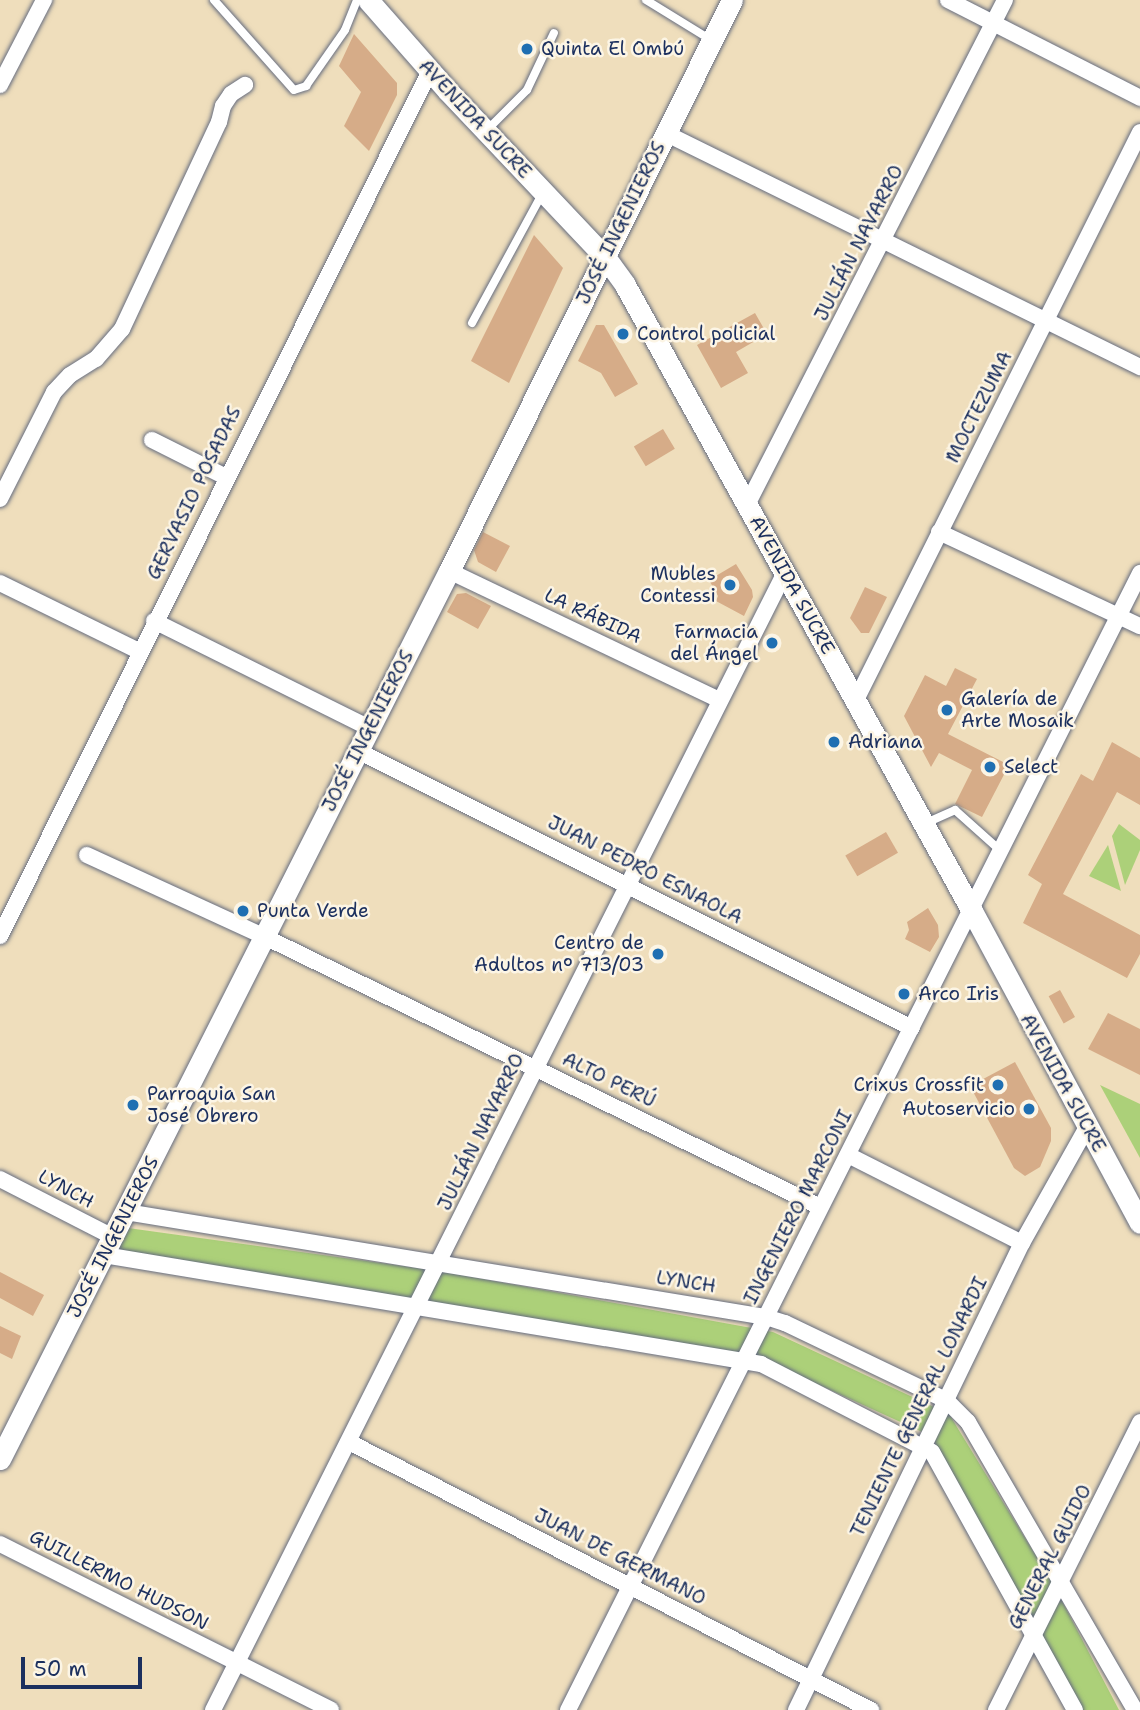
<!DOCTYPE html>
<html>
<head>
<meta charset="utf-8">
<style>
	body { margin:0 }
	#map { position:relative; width:1140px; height:1710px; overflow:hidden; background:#efdebc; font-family:"Shantell Sans",sans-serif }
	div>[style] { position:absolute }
	.green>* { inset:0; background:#acd079 }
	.building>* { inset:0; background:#d6ac88; transform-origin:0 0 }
	.roads { filter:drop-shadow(0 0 2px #656c7f) drop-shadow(0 0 2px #656c7f) }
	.lane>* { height:8px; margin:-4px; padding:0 4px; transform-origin:4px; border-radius:4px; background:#fff }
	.street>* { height:16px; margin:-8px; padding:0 8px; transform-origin:8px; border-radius:8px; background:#fff }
	.secondary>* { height:21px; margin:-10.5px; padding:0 10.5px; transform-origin:10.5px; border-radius:10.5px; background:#fff }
	.dots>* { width:19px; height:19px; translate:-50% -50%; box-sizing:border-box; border:4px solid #fcf5e5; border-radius:50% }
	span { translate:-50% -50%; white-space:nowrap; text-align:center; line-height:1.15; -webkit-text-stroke:5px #fcf5e5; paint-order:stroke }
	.poi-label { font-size:19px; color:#1b2f5e }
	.left { translate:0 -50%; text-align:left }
	.right { translate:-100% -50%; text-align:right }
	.street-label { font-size:19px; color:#1b2f5e }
	.scale { position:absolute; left:21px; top:1657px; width:121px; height:32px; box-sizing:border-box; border:4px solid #1b2f5e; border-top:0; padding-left:9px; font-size:21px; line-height:24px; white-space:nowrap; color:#1b2f5e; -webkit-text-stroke:5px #fcf5e5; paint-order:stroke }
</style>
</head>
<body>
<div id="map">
	<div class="green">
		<i style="clip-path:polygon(1119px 824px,1140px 840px,1140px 850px,1125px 885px,1112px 836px)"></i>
		<i style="clip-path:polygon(1108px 845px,1121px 891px,1089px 876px)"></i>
		<i style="clip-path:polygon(1100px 1085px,1140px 1104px,1140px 1158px)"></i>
		<i style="clip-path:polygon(128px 1228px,439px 1271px,773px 1332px,949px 1414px,1052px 1582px,1119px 1710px,1083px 1710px,931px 1436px,758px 1357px,114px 1251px)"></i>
	</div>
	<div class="building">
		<i style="clip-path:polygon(354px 34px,397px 83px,397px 95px,369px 151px,344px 126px,361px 92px,339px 66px)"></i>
		<i style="clip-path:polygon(534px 235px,563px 268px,509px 383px,471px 361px)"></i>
		<i style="clip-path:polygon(755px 313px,767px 334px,736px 352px,748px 373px,721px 388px,697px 345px)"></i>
		<i style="clip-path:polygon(596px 325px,604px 325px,638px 384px,615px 397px,601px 373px,578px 361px)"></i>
		<i style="left:663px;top:429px;width:23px;height:34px;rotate:59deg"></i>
		<i style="clip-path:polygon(483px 532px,510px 546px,496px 572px,478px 562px,474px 550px)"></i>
		<i style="clip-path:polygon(736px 564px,752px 590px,753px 597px,744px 616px,716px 601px,718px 596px,709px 580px)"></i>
		<i style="clip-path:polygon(865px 587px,887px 597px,869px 633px,861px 633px,850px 618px)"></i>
		<i style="clip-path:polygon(466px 593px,491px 606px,478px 629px,447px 612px,457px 594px)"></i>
		<i style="clip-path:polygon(955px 668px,977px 679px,948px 734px,1009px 765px,982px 817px,955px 804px,972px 770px,939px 753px,931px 767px,904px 716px,925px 675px,946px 686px)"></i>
		<i style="clip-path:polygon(1112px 742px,1140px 758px,1140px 805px,1117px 792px,1063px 894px,1140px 935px,1140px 954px,1127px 978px,1023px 923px,1042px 884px,1028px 875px,1081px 774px,1093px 781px)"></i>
		<i style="left:886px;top:832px;width:24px;height:47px;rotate:60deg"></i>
		<i style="clip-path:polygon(928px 908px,938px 925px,939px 937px,930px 952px,905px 939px,909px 930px,907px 922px)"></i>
		<i style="left:1060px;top:990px;width:31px;height:13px;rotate:61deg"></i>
		<i style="clip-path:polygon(1108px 1013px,1140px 1029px,1140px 1075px,1088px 1049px)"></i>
		<i style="clip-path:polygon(1015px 1062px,1051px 1128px,1051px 1141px,1040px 1167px,1025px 1176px,1014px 1168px,970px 1086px)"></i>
		<i style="clip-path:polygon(0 1272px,44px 1295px,33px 1316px,0 1298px)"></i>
		<i style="clip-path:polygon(0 1326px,21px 1336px,12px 1359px,0 1353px)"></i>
	</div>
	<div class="roads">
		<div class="lane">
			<i style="left:214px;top:0;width:120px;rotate:48.4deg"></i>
			<i style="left:294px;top:90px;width:13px;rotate:-18deg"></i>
			<i style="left:306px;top:86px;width:68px;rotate:-55.1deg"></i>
			<i style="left:345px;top:30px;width:32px;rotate:-68deg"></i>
			<i style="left:646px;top:0;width:76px;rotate:31.6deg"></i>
			<i style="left:486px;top:131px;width:58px;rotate:-45deg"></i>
			<i style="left:527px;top:90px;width:63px;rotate:-64.7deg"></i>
			<i style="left:472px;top:323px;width:147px;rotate:-61.5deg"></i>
			<i style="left:926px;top:823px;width:32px;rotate:-24deg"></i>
			<i style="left:955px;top:810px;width:63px;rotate:41.8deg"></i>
		</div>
		<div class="street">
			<i style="left:948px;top:0;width:216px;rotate:27deg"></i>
			<i style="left:0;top:85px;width:96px;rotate:-62.6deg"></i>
			<i style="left:665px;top:133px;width:530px;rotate:26.23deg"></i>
			<i style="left:152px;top:440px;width:83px;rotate:26.6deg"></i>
			<i style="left:0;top:499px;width:120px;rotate:-63.2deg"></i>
			<i style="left:54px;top:392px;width:23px;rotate:-47deg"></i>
			<i style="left:70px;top:375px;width:31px;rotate:-32deg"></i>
			<i style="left:96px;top:359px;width:40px;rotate:-49deg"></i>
			<i style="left:122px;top:329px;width:229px;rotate:-64.9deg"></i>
			<i style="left:219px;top:122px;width:16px;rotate:-76deg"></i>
			<i style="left:223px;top:106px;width:14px;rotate:-56deg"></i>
			<i style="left:231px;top:94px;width:17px;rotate:-33deg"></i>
			<i style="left:747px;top:505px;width:567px;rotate:-62.94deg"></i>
			<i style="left:939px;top:532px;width:222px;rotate:25.1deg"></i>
			<i style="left:449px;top:571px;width:300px;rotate:25.5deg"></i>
			<i style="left:0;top:583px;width:155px;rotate:26.1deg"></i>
			<i style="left:154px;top:621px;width:241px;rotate:26.4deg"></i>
			<i style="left:856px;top:700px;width:635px;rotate:-63.43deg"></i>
			<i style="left:358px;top:751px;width:619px;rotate:26.57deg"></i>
			<i style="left:87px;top:855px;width:196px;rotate:24.7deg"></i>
			<i style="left:265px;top:937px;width:617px;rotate:25.94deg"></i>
			<i style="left:0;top:936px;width:966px;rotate:-63.57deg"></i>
			<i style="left:848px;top:1155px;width:195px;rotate:26.8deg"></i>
			<i style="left:0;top:1179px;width:127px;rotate:27.2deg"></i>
			<i style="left:126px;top:1212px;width:649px;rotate:9.32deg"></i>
			<i style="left:766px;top:1317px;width:20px;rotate:18deg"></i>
			<i style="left:785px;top:1323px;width:178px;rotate:25.6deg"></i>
			<i style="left:946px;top:1400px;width:31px;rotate:45deg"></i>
			<i style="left:968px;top:1422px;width:333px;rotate:59.9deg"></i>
			<i style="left:104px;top:1255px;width:666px;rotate:9.42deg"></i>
			<i style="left:761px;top:1364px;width:192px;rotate:27.2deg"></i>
			<i style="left:932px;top:1452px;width:295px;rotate:61deg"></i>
			<i style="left:349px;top:1442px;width:587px;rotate:27.18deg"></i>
			<i style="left:0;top:1544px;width:370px;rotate:26.6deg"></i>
			<i style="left:213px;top:1710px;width:1274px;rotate:-63.31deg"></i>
			<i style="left:568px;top:1710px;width:1273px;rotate:-63.29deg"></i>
			<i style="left:796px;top:1710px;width:519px;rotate:-64.18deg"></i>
			<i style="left:1022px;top:1243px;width:133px;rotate:-60.7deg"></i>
			<i style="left:996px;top:1710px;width:322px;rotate:-63.4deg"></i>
		</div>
		<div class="secondary">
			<i style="left:368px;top:0;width:120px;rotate:48.7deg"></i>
			<i style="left:447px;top:90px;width:230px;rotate:46.6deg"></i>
			<i style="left:605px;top:257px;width:34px;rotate:54deg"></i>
			<i style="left:625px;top:285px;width:716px;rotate:61deg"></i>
			<i style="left:972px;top:911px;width:354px;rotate:61.7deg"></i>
			<i style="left:0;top:1459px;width:995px;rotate:-63.18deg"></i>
			<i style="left:449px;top:571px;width:637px;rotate:-63.64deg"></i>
		</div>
	</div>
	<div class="dots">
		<i style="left:527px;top:49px;background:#1f6fb2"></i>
		<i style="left:623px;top:334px;background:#1f6fb2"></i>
		<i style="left:730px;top:585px;background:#1f6fb2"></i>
		<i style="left:772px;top:643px;background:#1f6fb2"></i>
		<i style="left:947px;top:710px;background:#1f6fb2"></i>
		<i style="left:834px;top:742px;background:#1f6fb2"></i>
		<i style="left:990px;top:767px;background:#1f6fb2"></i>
		<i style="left:243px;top:911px;background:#1f6fb2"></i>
		<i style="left:658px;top:954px;background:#1f6fb2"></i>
		<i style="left:904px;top:994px;background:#1f6fb2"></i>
		<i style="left:998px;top:1085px;background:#1f6fb2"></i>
		<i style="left:133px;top:1105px;background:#1f6fb2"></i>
		<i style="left:1029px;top:1109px;background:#1f6fb2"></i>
	</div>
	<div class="poi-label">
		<span class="left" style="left:541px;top:49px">Quinta El Ombú</span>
		<span class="left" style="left:637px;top:334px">Control policial</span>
		<span class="right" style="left:716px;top:585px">Mubles<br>Contessi</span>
		<span class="right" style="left:758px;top:643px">Farmacia<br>del Ángel</span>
		<span class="left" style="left:961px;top:710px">Galería de<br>Arte Mosaik</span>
		<span class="left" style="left:848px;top:742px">Adriana</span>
		<span class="left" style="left:1004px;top:767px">Select</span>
		<span class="left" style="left:257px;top:911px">Punta Verde</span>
		<span class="right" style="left:644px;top:954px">Centro de<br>Adultos nº 713/03</span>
		<span class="left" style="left:918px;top:994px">Arco Iris</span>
		<span class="right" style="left:984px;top:1085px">Crixus Crossfit</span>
		<span class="left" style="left:147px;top:1105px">Parroquia San<br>José Obrero</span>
		<span class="right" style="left:1015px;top:1109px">Autoservicio</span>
	</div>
	<div class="street-label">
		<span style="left:475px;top:119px;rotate:47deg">AVENIDA SUCRE</span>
		<span style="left:621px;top:223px;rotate:-64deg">JOSÉ INGENIEROS</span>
		<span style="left:859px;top:243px;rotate:-63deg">JULIÁN NAVARRO</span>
		<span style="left:979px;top:407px;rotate:-63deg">MOCTEZUMA</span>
		<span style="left:194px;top:493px;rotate:-64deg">GERVASIO POSADAS</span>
		<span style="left:792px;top:585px;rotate:61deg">AVENIDA SUCRE</span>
		<span style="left:593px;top:616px;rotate:25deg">LA RÁBIDA</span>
		<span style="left:368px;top:731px;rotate:-63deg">JOSÉ INGENIEROS</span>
		<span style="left:645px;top:870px;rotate:27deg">JUAN PEDRO ESNAOLA</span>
		<span style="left:609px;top:1080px;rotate:26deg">ALTO PERÚ</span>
		<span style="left:1063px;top:1083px;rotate:61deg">AVENIDA SUCRE</span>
		<span style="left:481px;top:1132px;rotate:-64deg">JULIÁN NAVARRO</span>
		<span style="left:66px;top:1189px;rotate:28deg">LYNCH</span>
		<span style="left:798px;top:1207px;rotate:-63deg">INGENIERO MARCONI</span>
		<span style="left:113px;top:1237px;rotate:-63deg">JOSÉ INGENIEROS</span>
		<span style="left:686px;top:1282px;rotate:9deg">LYNCH</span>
		<span style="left:919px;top:1407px;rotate:-64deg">TENIENTE GENERAL LONARDI</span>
		<span style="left:620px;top:1557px;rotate:27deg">JUAN DE GERMANO</span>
		<span style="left:1050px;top:1557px;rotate:-63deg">GENERAL GUIDO</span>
		<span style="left:119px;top:1580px;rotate:27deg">GUILLERMO HUDSON</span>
	</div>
	<div class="scale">50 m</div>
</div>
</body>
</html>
